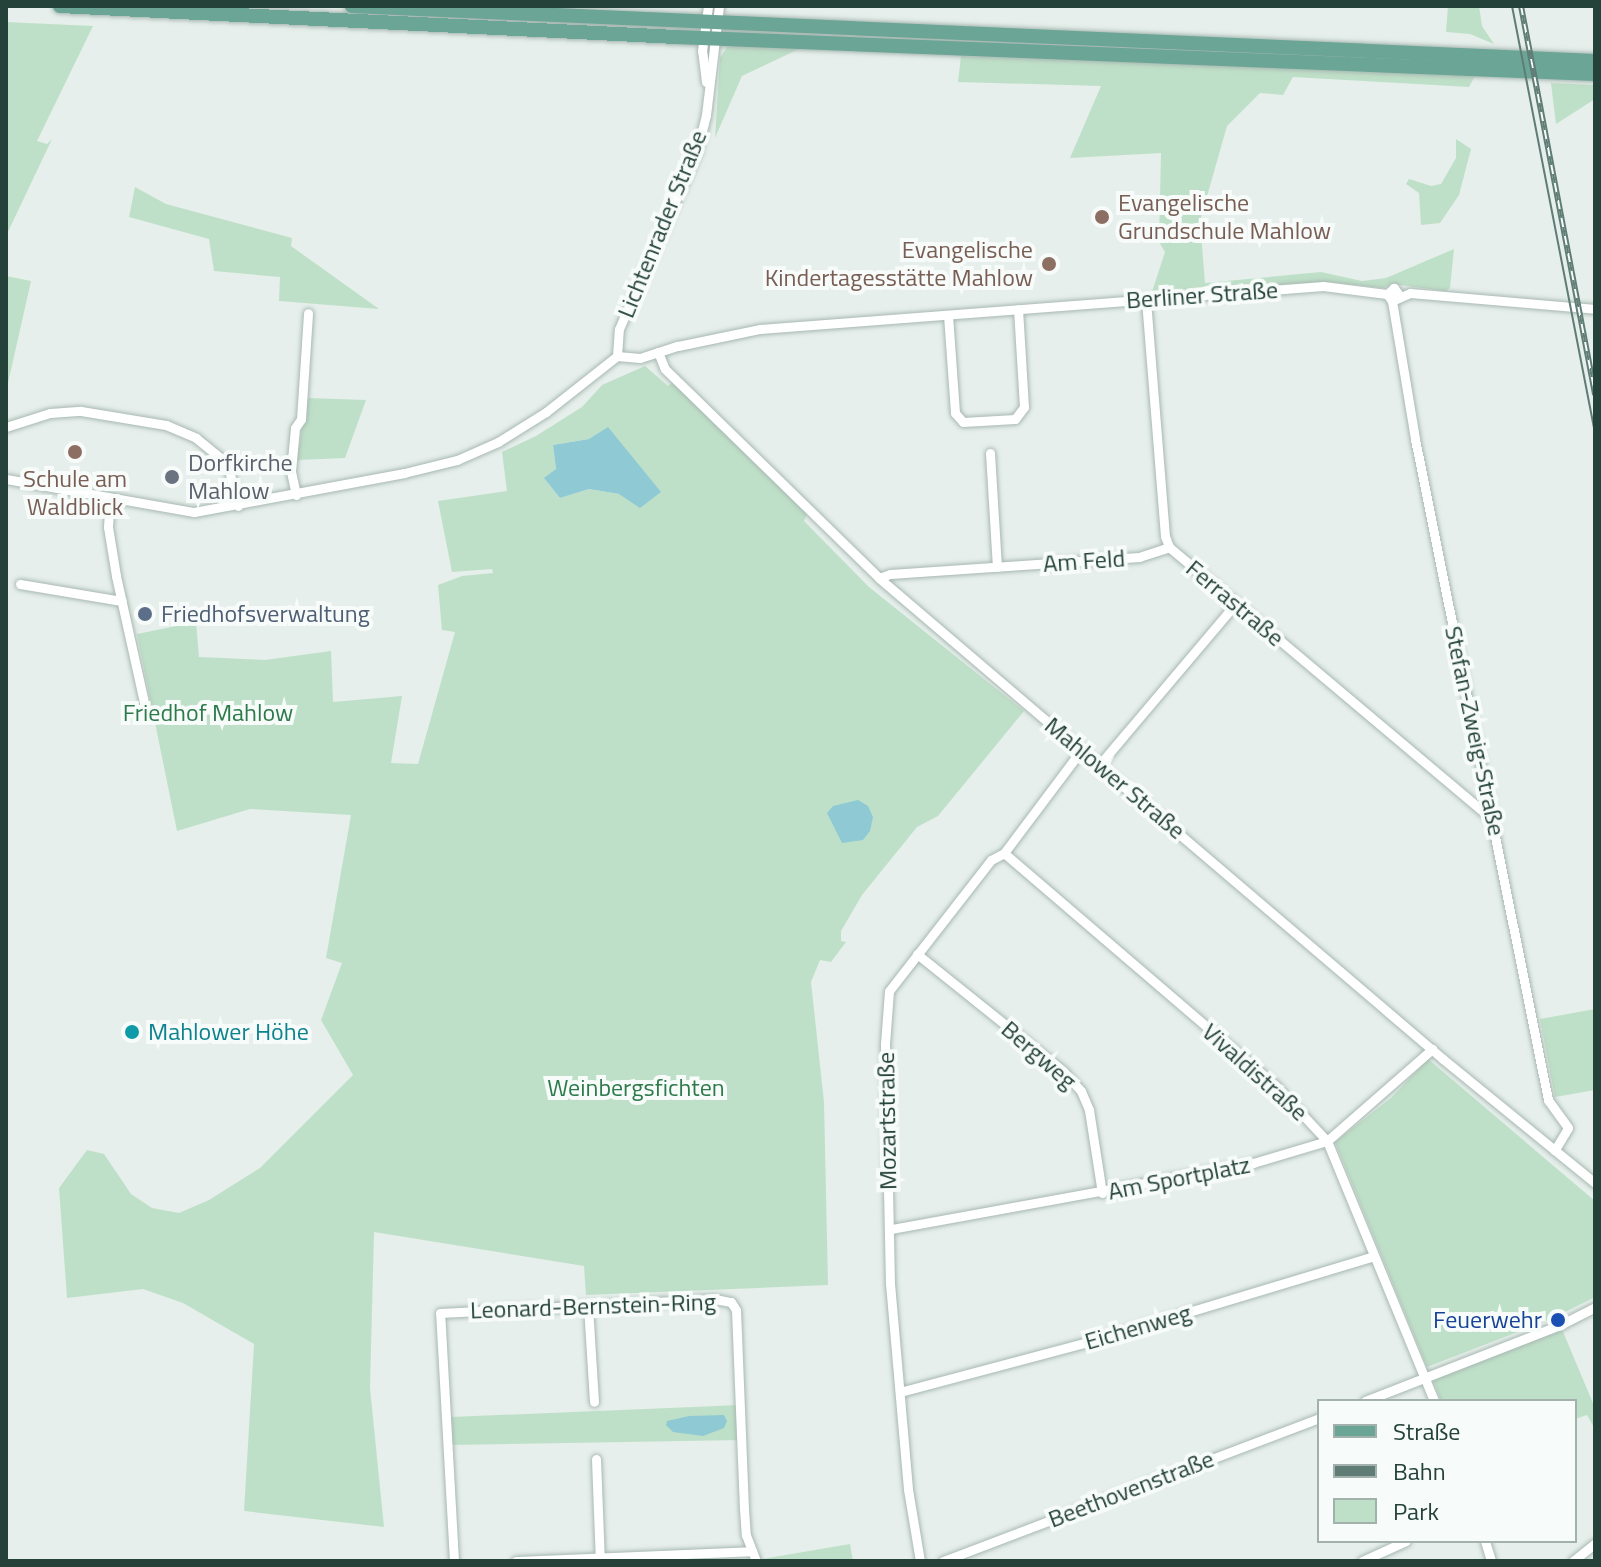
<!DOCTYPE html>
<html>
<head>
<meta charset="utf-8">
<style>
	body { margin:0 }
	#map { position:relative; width:1601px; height:1567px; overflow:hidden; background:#e6efeb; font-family:"Titillium Web",sans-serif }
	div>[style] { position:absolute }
	.green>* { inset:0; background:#bfe0c8 }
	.water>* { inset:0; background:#8ec9d4 }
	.roads { filter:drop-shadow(0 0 2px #a8b8b2) drop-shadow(0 0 2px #a8b8b2) }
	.street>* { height:9px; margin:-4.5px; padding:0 4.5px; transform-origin:4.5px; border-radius:4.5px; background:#fff }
	.primary>* { height:14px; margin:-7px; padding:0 7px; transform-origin:7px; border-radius:7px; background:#6aa596 }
	.tram>* { height:2px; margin:-1px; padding:0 1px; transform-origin:1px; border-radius:1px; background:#5f7d75 }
	.rail>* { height:6px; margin-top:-3px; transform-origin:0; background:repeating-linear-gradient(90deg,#f7fbf9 0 9px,#5f7d75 0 18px); box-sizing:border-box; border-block:2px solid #5f7d75 }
	.dots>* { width:22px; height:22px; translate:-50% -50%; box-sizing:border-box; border:4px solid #f7fbf9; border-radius:50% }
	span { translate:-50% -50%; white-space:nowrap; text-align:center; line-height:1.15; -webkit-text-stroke:8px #f7fbf9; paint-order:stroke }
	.education-label { font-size:24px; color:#785e54 }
	.left { translate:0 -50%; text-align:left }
	.right { translate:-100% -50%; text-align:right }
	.street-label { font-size:24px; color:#24423a }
	.worship-label { font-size:24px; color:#5b616d }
	.service-label { font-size:24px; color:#4e5e75 }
	.park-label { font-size:24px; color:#2d7a4b }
	.culture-label { font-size:24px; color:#0d838f }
	.transit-label { font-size:24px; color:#164399 }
	.frame { position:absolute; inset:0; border:8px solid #24423a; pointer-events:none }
	.legend { position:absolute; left:1317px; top:1399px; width:260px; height:144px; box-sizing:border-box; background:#f7fbf9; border:2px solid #a3b1ad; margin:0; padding:10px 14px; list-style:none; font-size:24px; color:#24423a }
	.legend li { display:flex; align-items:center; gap:16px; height:40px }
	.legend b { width:40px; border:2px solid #a3b1ad }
</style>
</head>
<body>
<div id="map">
	<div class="green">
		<i style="clip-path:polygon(1448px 6px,1479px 6px,1482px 26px,1494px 44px,1470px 34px,1446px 32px)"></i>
		<i style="clip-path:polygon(6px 22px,93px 26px,37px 141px,47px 144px,52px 139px,6px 236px)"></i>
		<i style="clip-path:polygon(746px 45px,799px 49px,742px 76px,715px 138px,720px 58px,727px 47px)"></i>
		<i style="clip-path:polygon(961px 56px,1476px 74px,1469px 87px,1293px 77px,1283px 95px,1260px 93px,1227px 126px,1200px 221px,1205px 283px,1321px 272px,1362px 281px,1386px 278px,1454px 249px,1450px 288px,1446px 291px,1392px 284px,1383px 288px,1327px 282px,1152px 292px,1165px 252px,1159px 242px,1161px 153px,1070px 158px,1101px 86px,958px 82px)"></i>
		<i style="clip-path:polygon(1551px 83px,1595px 85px,1595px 99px,1556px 124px)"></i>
		<i style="clip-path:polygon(1456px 139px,1471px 149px,1459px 195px,1440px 223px,1421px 225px,1419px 193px,1406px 184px,1409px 179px,1431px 186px,1441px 184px,1456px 158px)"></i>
		<i style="clip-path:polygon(135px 187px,166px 204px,292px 238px,291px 246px,379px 309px,279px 301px,280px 277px,214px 271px,209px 239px,129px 217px)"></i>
		<i style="clip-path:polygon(6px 276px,31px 281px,6px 392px)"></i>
		<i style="clip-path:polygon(evenodd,645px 366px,668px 386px,674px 381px,807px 514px,804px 521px,869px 587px,1024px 711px,938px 816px,917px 827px,862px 895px,841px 931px,841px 941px,846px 942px,831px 962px,820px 960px,811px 982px,824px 1102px,828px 1285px,586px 1295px,584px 1266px,374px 1232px,370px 1388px,384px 1527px,244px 1511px,254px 1344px,183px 1303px,143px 1289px,67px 1298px,59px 1188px,87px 1150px,104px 1154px,131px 1194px,152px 1208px,179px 1213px,209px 1200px,260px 1168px,353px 1075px,321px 1020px,342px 963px,326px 958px,351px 815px,250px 809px,177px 831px,137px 634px,196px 622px,199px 657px,265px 660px,331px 651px,333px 702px,402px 696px,391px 763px,418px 764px,455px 632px,442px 630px,438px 585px,462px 576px,493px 573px,492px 569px,452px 572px,438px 501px,507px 491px,502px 452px,536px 436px,582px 407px,602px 385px,645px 366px,589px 439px,619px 494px,589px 489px,560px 498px,545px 479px,556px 469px,553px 445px,589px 439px)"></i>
		<i style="clip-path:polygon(307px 398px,366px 400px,345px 458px,297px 460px)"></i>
		<i style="clip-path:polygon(1595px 1009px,1595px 1090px,1555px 1097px,1540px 1019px)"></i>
		<i style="clip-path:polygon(1428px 1059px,1595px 1201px,1595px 1297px,1551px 1319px,1427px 1367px,1335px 1142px,1391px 1098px)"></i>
		<i style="clip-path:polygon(1561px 1327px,1595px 1408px,1595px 1429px,1587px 1415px,1575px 1419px,1575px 1401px,1441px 1401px,1432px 1377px)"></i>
		<i style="clip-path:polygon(740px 1405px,742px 1440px,452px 1445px,451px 1417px)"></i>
		<i style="clip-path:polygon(850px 1544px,853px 1561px,762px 1559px)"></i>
	</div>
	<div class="water">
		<i style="clip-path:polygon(608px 427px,661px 492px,640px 508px,619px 494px,589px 489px,560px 498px,544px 478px,556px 469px,553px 445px,589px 439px)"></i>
		<i style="clip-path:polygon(858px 800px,868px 806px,873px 817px,870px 831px,863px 840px,842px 843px,827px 813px,833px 806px)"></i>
		<i style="clip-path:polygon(724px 1415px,727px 1421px,724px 1428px,703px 1436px,673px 1432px,666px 1425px,667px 1421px,689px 1416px)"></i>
	</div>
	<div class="roads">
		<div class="street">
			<i style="left:706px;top:82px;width:31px;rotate:-97deg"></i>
			<i style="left:702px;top:51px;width:45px;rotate:-82.4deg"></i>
			<i style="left:1399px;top:295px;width:9px;rotate:-126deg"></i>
			<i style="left:1394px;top:288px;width:9px;rotate:139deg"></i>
			<i style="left:1387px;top:294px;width:9px;rotate:54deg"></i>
			<i style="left:1392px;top:301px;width:20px;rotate:-24deg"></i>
			<i style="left:1410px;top:293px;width:186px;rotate:4.9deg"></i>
			<i style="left:1146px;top:300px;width:237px;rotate:85.4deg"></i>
			<i style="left:1165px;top:536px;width:12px;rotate:70deg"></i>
			<i style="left:1169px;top:547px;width:416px;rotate:40.1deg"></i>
			<i style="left:1487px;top:815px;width:6px;rotate:18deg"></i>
			<i style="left:1392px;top:301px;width:140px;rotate:80.5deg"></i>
			<i style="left:1415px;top:439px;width:674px;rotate:78.62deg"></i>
			<i style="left:1548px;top:1100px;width:34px;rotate:54deg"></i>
			<i style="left:1568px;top:1128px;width:26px;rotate:121deg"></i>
			<i style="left:948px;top:315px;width:98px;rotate:85.9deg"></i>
			<i style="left:955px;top:413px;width:12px;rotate:48deg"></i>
			<i style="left:963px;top:422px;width:52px;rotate:-3.3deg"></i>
			<i style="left:1015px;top:419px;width:15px;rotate:-53deg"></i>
			<i style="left:1024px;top:407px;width:98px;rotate:-93.5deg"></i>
			<i style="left:658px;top:352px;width:18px;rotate:68deg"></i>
			<i style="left:665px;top:369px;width:299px;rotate:44.3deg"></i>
			<i style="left:879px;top:578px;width:741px;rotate:40.46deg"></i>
			<i style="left:1443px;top:1059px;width:196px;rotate:39.2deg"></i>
			<i style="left:617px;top:356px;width:23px;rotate:5deg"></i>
			<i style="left:640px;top:358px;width:40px;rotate:-18deg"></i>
			<i style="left:678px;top:346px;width:84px;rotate:-11.7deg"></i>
			<i style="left:760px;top:329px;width:565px;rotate:-4.37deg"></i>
			<i style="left:1323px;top:286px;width:64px;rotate:7.1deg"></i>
			<i style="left:617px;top:356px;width:27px;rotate:-86deg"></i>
			<i style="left:619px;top:329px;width:194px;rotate:-66.3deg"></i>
			<i style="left:697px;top:151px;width:37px;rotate:-76deg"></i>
			<i style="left:706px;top:115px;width:110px;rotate:-83.2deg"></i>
			<i style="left:6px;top:427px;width:46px;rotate:-17.7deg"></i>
			<i style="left:50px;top:413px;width:31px;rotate:-4deg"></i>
			<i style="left:81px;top:411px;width:86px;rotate:9.4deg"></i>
			<i style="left:166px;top:425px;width:33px;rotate:23deg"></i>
			<i style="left:196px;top:438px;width:32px;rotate:39deg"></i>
			<i style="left:221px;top:458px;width:14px;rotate:56deg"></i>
			<i style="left:229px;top:470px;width:37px;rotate:76deg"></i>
			<i style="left:990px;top:453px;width:114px;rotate:86.5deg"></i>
			<i style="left:6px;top:479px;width:191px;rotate:10deg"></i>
			<i style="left:194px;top:512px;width:214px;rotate:-10.5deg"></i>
			<i style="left:404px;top:473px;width:55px;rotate:-13.8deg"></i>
			<i style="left:457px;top:460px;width:45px;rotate:-23.7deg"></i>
			<i style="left:498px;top:442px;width:57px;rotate:-32deg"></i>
			<i style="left:546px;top:412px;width:90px;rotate:-38.3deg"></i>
			<i style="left:296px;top:495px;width:25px;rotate:-102deg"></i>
			<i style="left:291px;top:471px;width:43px;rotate:-84.7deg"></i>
			<i style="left:295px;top:428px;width:11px;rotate:-56deg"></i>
			<i style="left:301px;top:419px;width:106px;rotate:-86.2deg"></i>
			<i style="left:110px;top:498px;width:29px;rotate:94deg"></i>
			<i style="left:108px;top:527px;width:50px;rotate:80.7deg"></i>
			<i style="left:116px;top:576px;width:143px;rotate:77.5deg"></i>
			<i style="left:879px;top:578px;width:12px;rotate:-20deg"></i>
			<i style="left:890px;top:574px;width:250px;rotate:-3.9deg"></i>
			<i style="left:1139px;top:557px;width:32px;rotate:-18deg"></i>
			<i style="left:20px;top:584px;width:103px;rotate:9.5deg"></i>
			<i style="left:1100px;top:764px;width:211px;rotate:-49.8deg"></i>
			<i style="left:1004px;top:853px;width:357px;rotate:40.6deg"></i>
			<i style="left:1275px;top:1085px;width:76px;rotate:47.1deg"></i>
			<i style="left:1327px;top:1141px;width:281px;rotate:67.6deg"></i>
			<i style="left:917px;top:954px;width:187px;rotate:38.7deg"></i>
			<i style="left:1063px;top:1071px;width:27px;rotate:48deg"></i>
			<i style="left:1081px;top:1091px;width:21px;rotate:67deg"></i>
			<i style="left:1089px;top:1110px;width:84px;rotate:81.1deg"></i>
			<i style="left:891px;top:1229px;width:368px;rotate:-10.3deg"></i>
			<i style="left:1253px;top:1163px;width:77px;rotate:-16.6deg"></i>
			<i style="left:1327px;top:1141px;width:140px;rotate:-41.2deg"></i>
			<i style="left:588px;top:1306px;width:96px;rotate:86.4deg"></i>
			<i style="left:900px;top:1392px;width:203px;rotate:-14.9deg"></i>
			<i style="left:1096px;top:1340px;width:290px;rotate:-16.8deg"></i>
			<i style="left:1365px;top:1401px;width:212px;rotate:-21.3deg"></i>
			<i style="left:1562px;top:1324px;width:37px;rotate:-27deg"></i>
			<i style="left:596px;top:1459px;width:102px;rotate:87.8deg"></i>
			<i style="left:1485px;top:1541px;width:21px;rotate:73deg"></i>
			<i style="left:454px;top:1561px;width:248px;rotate:-93.2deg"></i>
			<i style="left:440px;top:1313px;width:275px;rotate:-2.9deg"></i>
			<i style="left:715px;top:1299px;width:16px;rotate:11deg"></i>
			<i style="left:731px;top:1302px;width:9px;rotate:58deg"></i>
			<i style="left:736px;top:1310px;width:199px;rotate:87.7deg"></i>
			<i style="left:744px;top:1509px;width:26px;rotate:86deg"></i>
			<i style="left:746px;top:1535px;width:28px;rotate:69deg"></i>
			<i style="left:516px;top:1561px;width:236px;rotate:-2.4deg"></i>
			<i style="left:920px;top:1561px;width:73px;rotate:-99.5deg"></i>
			<i style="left:908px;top:1489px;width:206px;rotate:-95deg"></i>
			<i style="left:890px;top:1284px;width:240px;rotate:-91.2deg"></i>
			<i style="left:885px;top:1044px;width:53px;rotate:-85.7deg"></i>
			<i style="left:889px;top:991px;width:166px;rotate:-52.1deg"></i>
			<i style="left:991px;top:860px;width:15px;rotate:-28deg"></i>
			<i style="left:1004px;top:853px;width:130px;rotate:-53.1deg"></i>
			<i style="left:943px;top:1561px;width:402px;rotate:-20.8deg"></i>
			<i style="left:1362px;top:1561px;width:48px;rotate:-24.4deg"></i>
			<i style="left:1573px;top:1561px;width:28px;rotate:-39deg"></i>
		</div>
		<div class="primary">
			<i style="left:60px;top:6px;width:617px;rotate:2.88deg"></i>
			<i style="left:676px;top:37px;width:920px;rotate:2.31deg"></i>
			<i style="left:352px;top:6px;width:1244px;rotate:2.53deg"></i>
		</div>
	</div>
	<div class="tram">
		<i style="left:1512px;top:6px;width:435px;rotate:79deg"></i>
	</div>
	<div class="rail">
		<i style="left:1521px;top:6px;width:396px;rotate:79.2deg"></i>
	</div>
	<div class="dots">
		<i style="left:1102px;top:217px;background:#8d6e63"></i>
		<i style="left:1049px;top:264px;background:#8d6e63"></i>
		<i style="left:75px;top:452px;background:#8d6e63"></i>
		<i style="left:172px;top:477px;background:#6b7280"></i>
		<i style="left:145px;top:614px;background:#5c6f8a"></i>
		<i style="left:132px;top:1032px;background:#0f9aa8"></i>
		<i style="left:1558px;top:1320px;background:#1a4fb4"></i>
	</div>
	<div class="education-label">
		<span class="left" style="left:1118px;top:217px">Evangelische<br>Grundschule Mahlow</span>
		<span class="right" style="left:1033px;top:264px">Evangelische<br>Kindertagesstätte Mahlow</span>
		<span style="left:75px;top:493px">Schule am<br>Waldblick</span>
	</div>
	<div class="street-label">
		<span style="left:662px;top:224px;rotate:-68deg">Lichtenrader Straße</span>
		<span style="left:1202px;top:295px;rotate:-4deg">Berliner Straße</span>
		<span style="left:1084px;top:561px;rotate:-4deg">Am Feld</span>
		<span style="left:1235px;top:603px;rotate:40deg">Ferrastraße</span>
		<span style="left:1475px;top:731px;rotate:78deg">Stefan-Zweig-Straße</span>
		<span style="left:1115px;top:778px;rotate:40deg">Mahlower Straße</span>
		<span style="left:1039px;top:1055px;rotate:41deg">Bergweg</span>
		<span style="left:1255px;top:1072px;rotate:42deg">Vivaldistraße</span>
		<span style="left:887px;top:1121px;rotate:-91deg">Mozartstraße</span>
		<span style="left:1179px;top:1178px;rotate:-11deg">Am Sportplatz</span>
		<span style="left:593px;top:1306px;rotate:-2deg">Leonard-Bernstein-Ring</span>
		<span style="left:1138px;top:1327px;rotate:-16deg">Eichenweg</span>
		<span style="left:1131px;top:1489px;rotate:-21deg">Beethovenstraße</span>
	</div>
	<div class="worship-label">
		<span class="left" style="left:188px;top:477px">Dorfkirche<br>Mahlow</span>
	</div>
	<div class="service-label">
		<span class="left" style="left:161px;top:614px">Friedhofsverwaltung</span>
	</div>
	<div class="park-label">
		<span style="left:208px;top:713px">Friedhof Mahlow</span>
		<span style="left:636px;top:1088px">Weinbergsfichten</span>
	</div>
	<div class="culture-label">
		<span class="left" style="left:148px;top:1032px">Mahlower Höhe</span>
	</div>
	<div class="transit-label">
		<span class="right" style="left:1542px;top:1320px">Feuerwehr</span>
	</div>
	<div class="frame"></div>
	<ul class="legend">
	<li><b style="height:10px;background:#6aa596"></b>Straße</li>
	<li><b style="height:10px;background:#5f7d75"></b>Bahn</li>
	<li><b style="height:22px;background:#bfe0c8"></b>Park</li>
	</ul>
</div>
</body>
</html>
